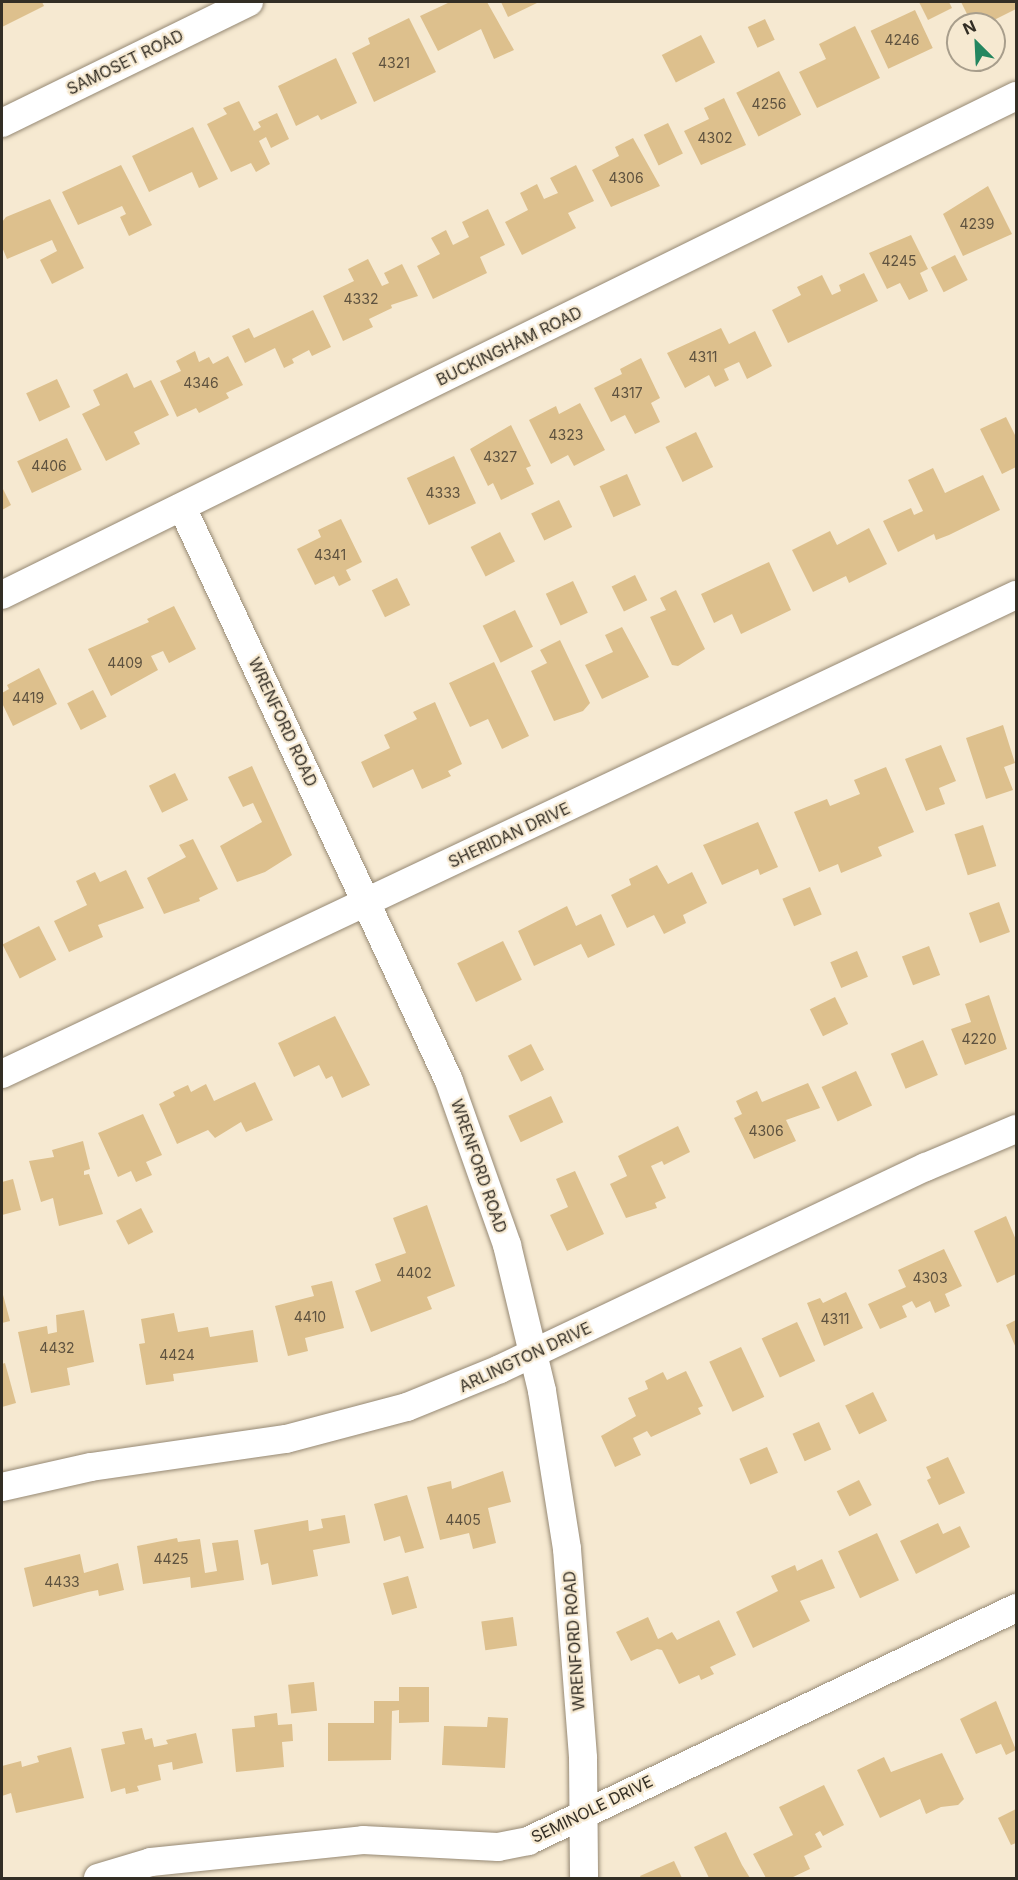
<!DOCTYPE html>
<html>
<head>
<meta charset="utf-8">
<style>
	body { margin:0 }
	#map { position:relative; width:1018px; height:1880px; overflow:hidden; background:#f6e9d1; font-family:Inter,sans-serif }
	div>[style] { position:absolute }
	.building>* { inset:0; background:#ddc08d; transform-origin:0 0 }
	.roads { filter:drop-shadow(0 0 2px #968974) drop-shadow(0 0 2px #968974) }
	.street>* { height:28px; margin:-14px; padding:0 14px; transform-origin:14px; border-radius:14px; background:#fff }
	span { translate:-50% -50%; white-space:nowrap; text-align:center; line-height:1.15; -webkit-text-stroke:4.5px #f6e9d1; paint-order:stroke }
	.number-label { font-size:14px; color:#5e523f }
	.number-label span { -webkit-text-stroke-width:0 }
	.street-label { font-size:16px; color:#332e25 }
	.frame { position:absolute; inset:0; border:3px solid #332e25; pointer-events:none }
	.north { position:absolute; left:946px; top:12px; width:60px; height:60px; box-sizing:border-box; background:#f6e9d1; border:2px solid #a89e8c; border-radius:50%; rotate:336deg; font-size:16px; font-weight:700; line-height:24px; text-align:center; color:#332e25 }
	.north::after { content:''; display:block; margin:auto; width:21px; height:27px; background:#24865f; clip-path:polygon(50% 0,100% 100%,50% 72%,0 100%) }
</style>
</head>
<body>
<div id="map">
	<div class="building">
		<i style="clip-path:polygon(2px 2px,42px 2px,44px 6px,2px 27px)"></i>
		<i style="clip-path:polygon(450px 2px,487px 2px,514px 50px,494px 59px,481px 29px,438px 51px,420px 16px)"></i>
		<i style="clip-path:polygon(501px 2px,539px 2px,508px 17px)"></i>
		<i style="clip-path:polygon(919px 2px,949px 2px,952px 8px,928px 20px)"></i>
		<i style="clip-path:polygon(961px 2px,1015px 2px,1016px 9px,988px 23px,986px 18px,972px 24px)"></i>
		<i style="left:915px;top:10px;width:42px;height:49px;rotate:65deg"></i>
		<i style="clip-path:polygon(409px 18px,436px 72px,374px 102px,352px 53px,370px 44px,368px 38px)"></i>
		<i style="left:765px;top:19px;width:23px;height:19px;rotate:65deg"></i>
		<i style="clip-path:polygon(855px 26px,880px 78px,817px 108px,799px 72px,826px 59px,819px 44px)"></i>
		<i style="left:701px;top:35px;width:31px;height:44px;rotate:63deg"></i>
		<i style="clip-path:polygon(336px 58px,357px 103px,321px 120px,318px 115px,296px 126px,278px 86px)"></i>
		<i style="left:779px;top:71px;width:49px;height:48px;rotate:63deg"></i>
		<i style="clip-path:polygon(724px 98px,746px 145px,701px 165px,684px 131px,709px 119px,704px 108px)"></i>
		<i style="clip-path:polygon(239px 101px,254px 131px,261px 127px,258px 122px,277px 113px,289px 139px,271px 148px,266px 137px,259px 141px,270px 164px,256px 172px,251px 163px,231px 172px,207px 124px,227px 114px,223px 108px)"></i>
		<i style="left:668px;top:123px;width:34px;height:27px;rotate:64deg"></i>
		<i style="clip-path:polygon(193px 127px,218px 179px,199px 188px,192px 172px,149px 192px,132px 156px)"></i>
		<i style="clip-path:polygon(633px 138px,660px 186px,611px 207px,592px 170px,619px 156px,615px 147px)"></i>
		<i style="clip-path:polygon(121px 165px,152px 225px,129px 236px,120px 217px,126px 214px,122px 206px,78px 225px,62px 192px)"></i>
		<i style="clip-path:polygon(576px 165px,594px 201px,568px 213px,576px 228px,522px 255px,505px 222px,528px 210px,520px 193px,537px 184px,544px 199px,558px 193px,550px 178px)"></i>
		<i style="clip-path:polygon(988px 186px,1012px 234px,963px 256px,943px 214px)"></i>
		<i style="clip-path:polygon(50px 199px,84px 268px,52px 284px,40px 260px,57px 251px,52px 240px,7px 259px,2px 247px,2px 222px,6px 217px)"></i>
		<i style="clip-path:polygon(488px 209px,505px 245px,480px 257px,487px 273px,433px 299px,417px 266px,440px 254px,431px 238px,446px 230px,453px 245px,469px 237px,462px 222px)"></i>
		<i style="clip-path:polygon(911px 235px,928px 269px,920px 273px,928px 291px,909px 300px,900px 283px,887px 289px,869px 253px)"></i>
		<i style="left:955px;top:255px;width:28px;height:27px;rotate:63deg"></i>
		<i style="clip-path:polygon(368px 259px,382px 286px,389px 283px,384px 273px,402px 264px,418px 296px,391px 305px,392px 308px,369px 319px,373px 327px,343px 341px,323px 296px,354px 281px,348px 269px)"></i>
		<i style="clip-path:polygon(864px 273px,878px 301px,788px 343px,772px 310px,801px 295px,797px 287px,822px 275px,832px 295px,841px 291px,839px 285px)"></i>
		<i style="clip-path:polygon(313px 310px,331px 347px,312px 356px,309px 350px,292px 359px,294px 363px,284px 368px,275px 348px,245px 363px,232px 336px,249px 328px,254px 338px)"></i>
		<i style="clip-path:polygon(721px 328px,729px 344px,755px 331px,772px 366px,747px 379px,739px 362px,724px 369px,729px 380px,715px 387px,709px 375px,685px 388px,667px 353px)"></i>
		<i style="clip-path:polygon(195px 351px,199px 362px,209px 357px,213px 364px,228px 356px,243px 385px,226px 393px,229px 398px,199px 413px,196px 408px,177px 417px,160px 381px,181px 371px,176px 361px)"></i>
		<i style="clip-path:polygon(641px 358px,660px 398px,651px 403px,660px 422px,635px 434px,625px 415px,611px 422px,594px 388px,622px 374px,620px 369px)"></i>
		<i style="clip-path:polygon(127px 373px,134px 388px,151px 380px,169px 415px,134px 432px,140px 444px,106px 461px,82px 414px,100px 405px,93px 390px)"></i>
		<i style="left:57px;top:379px;width:31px;height:34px;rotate:65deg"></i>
		<i style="clip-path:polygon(580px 403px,605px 450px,574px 466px,568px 455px,551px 464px,529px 420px,556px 406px,559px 414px)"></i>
		<i style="clip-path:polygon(1006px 417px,1016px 437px,1016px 467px,1002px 474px,980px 429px)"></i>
		<i style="clip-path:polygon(511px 425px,531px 466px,526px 468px,534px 484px,501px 500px,493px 483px,488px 486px,470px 449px)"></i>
		<i style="left:696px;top:432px;width:39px;height:34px;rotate:64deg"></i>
		<i style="left:67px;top:438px;width:35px;height:55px;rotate:65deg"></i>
		<i style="left:454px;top:456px;width:52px;height:52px;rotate:65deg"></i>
		<i style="clip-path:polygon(933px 468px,945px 493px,983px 475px,1000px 510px,949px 535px,936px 540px,934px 534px,898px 552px,883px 521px,911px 508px,914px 515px,923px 511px,908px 480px)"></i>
		<i style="left:627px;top:474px;width:34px;height:30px;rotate:66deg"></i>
		<i style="clip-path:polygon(2px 487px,11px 505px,2px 510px)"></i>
		<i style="left:559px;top:500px;width:30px;height:31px;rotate:64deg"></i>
		<i style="clip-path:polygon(341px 519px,362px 562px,346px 570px,351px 580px,339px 586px,334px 576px,315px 585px,297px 549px,321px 537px,318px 530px)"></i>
		<i style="clip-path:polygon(869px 528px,887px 564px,849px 583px,846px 576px,813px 592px,792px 550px,830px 531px,837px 545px)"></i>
		<i style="left:500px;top:532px;width:33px;height:33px;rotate:63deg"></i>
		<i style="clip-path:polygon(769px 562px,791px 610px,741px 634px,732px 614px,714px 623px,701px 594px)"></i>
		<i style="left:635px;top:575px;width:28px;height:26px;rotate:64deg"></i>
		<i style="left:397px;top:578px;width:30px;height:28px;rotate:64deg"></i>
		<i style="left:573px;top:581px;width:35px;height:30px;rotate:65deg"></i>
		<i style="clip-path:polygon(676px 590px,705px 649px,678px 666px,672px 665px,650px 617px,666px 610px,660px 598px)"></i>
		<i style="clip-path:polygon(174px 606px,196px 649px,169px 663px,163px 651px,151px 656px,158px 670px,111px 696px,88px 649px,149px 622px,147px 619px)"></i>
		<i style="left:515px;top:610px;width:41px;height:36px;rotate:64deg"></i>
		<i style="clip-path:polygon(622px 627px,649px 677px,602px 699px,585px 665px,613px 652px,605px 635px)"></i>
		<i style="clip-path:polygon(560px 640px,590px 703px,583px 711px,554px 721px,531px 671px,547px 663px,540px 650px)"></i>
		<i style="clip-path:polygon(494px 662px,529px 736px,502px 749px,488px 719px,470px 727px,449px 683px)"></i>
		<i style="clip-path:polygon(39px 668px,57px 704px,13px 726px,2px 703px,2px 693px,9px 689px,7px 685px)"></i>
		<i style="left:93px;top:690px;width:30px;height:29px;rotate:63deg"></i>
		<i style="clip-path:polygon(435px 702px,462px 764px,448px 771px,451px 776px,422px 789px,413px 769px,373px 788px,361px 762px,390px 748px,384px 735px,417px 719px,413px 712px)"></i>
		<i style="clip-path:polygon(1003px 725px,1015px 763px,1004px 767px,1013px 790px,986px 799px,966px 738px)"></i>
		<i style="clip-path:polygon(941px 745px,956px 781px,939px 788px,945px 804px,926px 811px,905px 759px)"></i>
		<i style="clip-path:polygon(252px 766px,292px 855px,265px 872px,237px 882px,220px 846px,262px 822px,253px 803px,243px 807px,228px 777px)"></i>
		<i style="clip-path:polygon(886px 767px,914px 832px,878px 847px,882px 856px,841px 873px,838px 864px,819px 872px,794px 812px,827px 799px,830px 806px,860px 794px,854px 780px)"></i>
		<i style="left:175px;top:773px;width:30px;height:29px;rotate:64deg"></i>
		<i style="clip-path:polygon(758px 822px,778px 867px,760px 875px,758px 869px,722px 885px,703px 845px)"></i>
		<i style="left:983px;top:825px;width:43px;height:30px;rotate:72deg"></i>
		<i style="clip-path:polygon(193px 839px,218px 889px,199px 898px,200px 901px,164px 914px,147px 878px,186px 857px,179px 845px)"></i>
		<i style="clip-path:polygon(657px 865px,668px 884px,692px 872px,707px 903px,683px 915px,686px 923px,664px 934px,654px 915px,627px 928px,611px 895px,631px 885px,629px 879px)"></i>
		<i style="clip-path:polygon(126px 870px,144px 908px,98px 925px,103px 937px,69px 952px,54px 921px,87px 905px,76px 881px,95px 872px,100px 882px)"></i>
		<i style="left:810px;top:887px;width:30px;height:30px;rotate:67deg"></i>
		<i style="left:999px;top:902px;width:32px;height:32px;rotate:70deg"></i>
		<i style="clip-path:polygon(567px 906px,576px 926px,601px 914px,615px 945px,588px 958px,581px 944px,534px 966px,518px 931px)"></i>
		<i style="left:39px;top:926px;width:38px;height:41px;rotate:63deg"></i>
		<i style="left:503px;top:941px;width:43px;height:51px;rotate:64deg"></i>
		<i style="left:929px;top:946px;width:31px;height:29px;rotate:69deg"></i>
		<i style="left:857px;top:951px;width:28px;height:29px;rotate:67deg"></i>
		<i style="clip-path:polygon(989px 995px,1007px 1049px,965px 1065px,951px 1029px,971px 1022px,965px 1004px)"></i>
		<i style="left:835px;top:997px;width:30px;height:28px;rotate:64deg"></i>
		<i style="clip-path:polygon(335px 1016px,370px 1085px,342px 1098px,332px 1076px,326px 1079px,319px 1065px,294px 1077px,278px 1043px)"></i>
		<i style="left:923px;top:1040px;width:38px;height:35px;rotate:67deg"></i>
		<i style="left:531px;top:1044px;width:29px;height:26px;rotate:63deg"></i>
		<i style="left:856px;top:1071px;width:38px;height:38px;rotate:65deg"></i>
		<i style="clip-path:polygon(255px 1082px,273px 1120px,246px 1132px,241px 1122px,215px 1138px,208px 1130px,177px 1144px,159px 1104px,175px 1096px,173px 1092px,188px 1085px,191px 1092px,206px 1084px,214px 1101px)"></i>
		<i style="clip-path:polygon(808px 1083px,820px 1108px,786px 1120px,796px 1141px,754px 1159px,734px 1118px,742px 1114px,736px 1101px,757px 1091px,762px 1102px)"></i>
		<i style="left:551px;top:1096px;width:29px;height:47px;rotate:65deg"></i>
		<i style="clip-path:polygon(143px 1114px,162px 1155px,146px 1162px,152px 1175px,136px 1182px,131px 1171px,118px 1177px,98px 1133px)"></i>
		<i style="clip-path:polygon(678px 1126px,690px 1152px,664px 1165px,662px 1161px,651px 1166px,666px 1198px,655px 1203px,657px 1208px,626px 1218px,610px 1184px,627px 1176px,618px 1156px)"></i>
		<i style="clip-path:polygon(83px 1141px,90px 1169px,84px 1171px,84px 1175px,89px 1174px,103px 1214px,59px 1226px,53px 1198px,41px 1202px,29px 1161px,54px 1157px,52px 1150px)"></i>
		<i style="clip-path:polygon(575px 1171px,604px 1234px,567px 1251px,550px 1215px,568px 1207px,556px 1179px)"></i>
		<i style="clip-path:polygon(13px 1179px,21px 1210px,2px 1215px,2px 1182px)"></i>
		<i style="clip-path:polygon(427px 1205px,455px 1286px,427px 1297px,432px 1309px,371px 1332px,355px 1291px,381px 1281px,375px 1264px,406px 1253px,393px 1218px)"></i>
		<i style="left:141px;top:1208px;width:27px;height:28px;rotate:63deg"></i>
		<i style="clip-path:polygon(1006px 1216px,1016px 1240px,1016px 1274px,997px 1283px,974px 1231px)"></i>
		<i style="clip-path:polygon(944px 1249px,962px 1286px,945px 1294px,950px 1306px,935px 1313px,930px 1301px,916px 1308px,912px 1301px,902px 1306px,907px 1317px,880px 1329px,868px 1304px,906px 1287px,898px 1270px)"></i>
		<i style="clip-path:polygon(332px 1281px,344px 1328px,305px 1338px,308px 1351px,288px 1356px,275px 1306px,314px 1296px,311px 1286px)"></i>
		<i style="clip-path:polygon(2px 1291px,10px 1321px,2px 1323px)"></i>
		<i style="clip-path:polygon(846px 1292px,863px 1328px,824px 1346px,807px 1303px,820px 1298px,823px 1303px)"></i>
		<i style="clip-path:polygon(84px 1310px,94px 1362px,67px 1368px,70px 1385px,31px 1393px,18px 1332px,47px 1326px,48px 1334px,57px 1332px,56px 1315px)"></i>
		<i style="clip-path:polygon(174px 1313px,178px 1332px,208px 1327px,210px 1337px,253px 1330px,258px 1362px,173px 1374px,174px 1381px,146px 1385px,139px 1344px,145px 1343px,141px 1319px)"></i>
		<i style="clip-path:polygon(1016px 1320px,1016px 1348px,1006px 1325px)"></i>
		<i style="left:797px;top:1322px;width:43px;height:39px;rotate:65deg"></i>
		<i style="left:741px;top:1347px;width:55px;height:35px;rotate:65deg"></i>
		<i style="clip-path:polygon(5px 1363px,16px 1403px,2px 1407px,2px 1364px)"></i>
		<i style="clip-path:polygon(686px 1371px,703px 1406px,698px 1408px,701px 1414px,651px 1437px,647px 1431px,633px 1438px,641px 1455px,615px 1467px,601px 1436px,636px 1416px,628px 1398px,648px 1389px,645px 1381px,663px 1372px,667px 1380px)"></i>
		<i style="left:873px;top:1392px;width:32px;height:31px;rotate:64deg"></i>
		<i style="left:819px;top:1422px;width:30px;height:29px;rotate:66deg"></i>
		<i style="left:767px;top:1447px;width:28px;height:30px;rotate:67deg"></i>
		<i style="clip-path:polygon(948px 1457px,965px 1493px,939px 1505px,927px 1480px,931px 1478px,926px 1467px)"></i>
		<i style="clip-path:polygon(503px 1471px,511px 1502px,488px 1508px,496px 1543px,473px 1549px,469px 1533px,440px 1540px,427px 1487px,451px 1481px,452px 1489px)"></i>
		<i style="left:859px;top:1480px;width:28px;height:25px;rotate:63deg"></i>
		<i style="clip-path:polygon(407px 1495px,424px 1548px,405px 1553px,400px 1536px,384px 1541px,374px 1504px)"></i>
		<i style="clip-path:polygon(345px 1515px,350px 1543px,313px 1550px,318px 1576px,272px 1585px,268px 1563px,261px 1565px,254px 1530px,308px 1520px,309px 1531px,323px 1528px,321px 1519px)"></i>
		<i style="clip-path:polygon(938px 1523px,943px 1534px,960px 1526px,970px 1547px,916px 1574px,900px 1541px)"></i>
		<i style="left:877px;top:1533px;width:52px;height:43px;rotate:65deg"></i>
		<i style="clip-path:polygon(177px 1538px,178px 1542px,200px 1539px,205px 1573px,217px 1571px,212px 1543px,238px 1540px,244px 1580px,191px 1588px,190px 1577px,143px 1584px,137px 1546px)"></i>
		<i style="clip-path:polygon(80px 1554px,84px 1573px,118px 1563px,124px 1590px,99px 1596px,98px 1590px,88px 1592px,33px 1607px,24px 1568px)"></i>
		<i style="clip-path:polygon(822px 1559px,835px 1588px,800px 1601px,810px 1621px,753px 1648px,736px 1612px,778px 1591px,771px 1576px,795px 1565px,797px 1571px)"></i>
		<i style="left:408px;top:1576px;width:33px;height:26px;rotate:74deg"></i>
		<i style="left:513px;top:1617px;width:29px;height:32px;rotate:82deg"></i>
		<i style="clip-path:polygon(648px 1617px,658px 1639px,672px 1632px,677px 1640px,719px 1620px,736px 1655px,710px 1667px,714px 1674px,701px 1680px,699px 1675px,679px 1684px,662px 1650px,657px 1649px,631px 1661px,616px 1632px)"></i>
		<i style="left:314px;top:1682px;width:29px;height:26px;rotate:84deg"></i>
		<i style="clip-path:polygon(399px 1687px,429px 1687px,429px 1722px,399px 1723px,399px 1710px,392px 1711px,391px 1760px,328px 1761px,328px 1723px,374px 1723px,374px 1701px,399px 1701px)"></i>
		<i style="clip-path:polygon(996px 1701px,1016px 1750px,1006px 1755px,1001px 1744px,976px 1754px,960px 1719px)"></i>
		<i style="clip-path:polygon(277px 1713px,278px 1725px,292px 1724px,293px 1741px,282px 1742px,284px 1767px,236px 1772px,232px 1729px,255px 1727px,254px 1716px)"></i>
		<i style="clip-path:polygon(488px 1717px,508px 1718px,505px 1768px,442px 1765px,444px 1726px,487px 1727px)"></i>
		<i style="clip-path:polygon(142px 1728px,145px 1740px,152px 1738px,154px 1747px,168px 1744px,166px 1740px,196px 1733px,203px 1763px,173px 1770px,172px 1762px,158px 1765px,161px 1780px,137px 1786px,139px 1791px,126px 1794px,125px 1788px,111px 1792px,101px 1749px,125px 1744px,122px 1732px)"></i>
		<i style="clip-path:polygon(71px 1747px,84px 1798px,16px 1813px,11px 1793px,2px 1796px,2px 1766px,21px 1761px,22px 1767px,39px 1762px,37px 1756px)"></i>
		<i style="clip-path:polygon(942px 1753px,964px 1799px,958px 1805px,941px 1807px,926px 1814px,920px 1799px,880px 1818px,857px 1770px,884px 1757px,891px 1772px)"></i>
		<i style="clip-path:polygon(824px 1785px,844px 1825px,823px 1836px,820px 1831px,815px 1834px,822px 1847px,804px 1856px,810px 1869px,791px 1878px,766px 1878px,753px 1854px,793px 1835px,779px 1807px)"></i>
		<i style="clip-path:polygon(1016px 1809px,1016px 1843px,1011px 1845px,998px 1818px)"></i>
		<i style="clip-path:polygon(726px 1832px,742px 1865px,750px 1878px,709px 1878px,694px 1847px)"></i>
		<i style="clip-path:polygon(674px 1861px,682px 1878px,641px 1878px,640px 1876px)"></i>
	</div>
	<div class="roads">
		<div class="street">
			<i style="left:2px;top:123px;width:275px;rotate:-26.1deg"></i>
			<i style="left:182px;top:507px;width:633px;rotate:65.05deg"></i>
			<i style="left:449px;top:1081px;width:174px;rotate:70.5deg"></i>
			<i style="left:507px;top:1245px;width:150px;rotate:76.5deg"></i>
			<i style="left:542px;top:1391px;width:160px;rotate:81deg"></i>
			<i style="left:567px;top:1549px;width:210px;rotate:85.6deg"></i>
			<i style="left:583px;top:1758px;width:120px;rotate:89.5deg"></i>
			<i style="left:2px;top:595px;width:1130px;rotate:-26.2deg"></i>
			<i style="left:2px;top:1074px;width:1121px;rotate:-25.29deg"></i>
			<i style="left:2px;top:1487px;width:91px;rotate:-12.7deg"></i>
			<i style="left:91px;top:1467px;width:197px;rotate:-8.2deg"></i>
			<i style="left:286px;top:1439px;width:125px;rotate:-14.8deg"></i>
			<i style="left:407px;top:1407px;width:100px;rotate:-22.2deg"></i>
			<i style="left:500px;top:1369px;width:471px;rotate:-25.4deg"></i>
			<i style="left:926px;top:1167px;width:98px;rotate:-22.9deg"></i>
			<i style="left:98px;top:1878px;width:55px;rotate:-16.8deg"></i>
			<i style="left:151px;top:1862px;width:213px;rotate:-5.9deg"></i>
			<i style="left:363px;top:1840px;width:135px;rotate:3deg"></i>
			<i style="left:498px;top:1847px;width:31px;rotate:-11deg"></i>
			<i style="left:528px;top:1841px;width:541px;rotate:-25.52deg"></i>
		</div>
	</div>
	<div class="number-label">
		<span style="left:902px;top:40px">4246</span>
		<span style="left:394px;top:63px">4321</span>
		<span style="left:769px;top:104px">4256</span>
		<span style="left:715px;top:138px">4302</span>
		<span style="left:626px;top:178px">4306</span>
		<span style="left:977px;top:224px">4239</span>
		<span style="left:899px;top:261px">4245</span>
		<span style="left:361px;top:299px">4332</span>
		<span style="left:703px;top:357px">4311</span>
		<span style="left:201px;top:383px">4346</span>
		<span style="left:627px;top:393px">4317</span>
		<span style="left:566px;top:435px">4323</span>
		<span style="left:500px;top:457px">4327</span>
		<span style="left:49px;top:466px">4406</span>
		<span style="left:443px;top:493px">4333</span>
		<span style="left:330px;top:555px">4341</span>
		<span style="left:125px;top:663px">4409</span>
		<span style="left:28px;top:698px">4419</span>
		<span style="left:979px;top:1039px">4220</span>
		<span style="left:766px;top:1131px">4306</span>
		<span style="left:414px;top:1273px">4402</span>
		<span style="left:930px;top:1278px">4303</span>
		<span style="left:310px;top:1317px">4410</span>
		<span style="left:835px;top:1319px">4311</span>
		<span style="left:57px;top:1348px">4432</span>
		<span style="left:177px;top:1355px">4424</span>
		<span style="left:463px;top:1520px">4405</span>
		<span style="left:171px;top:1559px">4425</span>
		<span style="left:62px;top:1582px">4433</span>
	</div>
	<div class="street-label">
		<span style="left:125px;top:62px;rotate:-26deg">SAMOSET ROAD</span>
		<span style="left:509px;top:346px;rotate:-26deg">BUCKINGHAM ROAD</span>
		<span style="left:283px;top:722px;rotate:65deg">WRENFORD ROAD</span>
		<span style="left:509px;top:835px;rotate:-25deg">SHERIDAN DRIVE</span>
		<span style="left:479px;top:1166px;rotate:71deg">WRENFORD ROAD</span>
		<span style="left:525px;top:1357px;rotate:-25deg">ARLINGTON DRIVE</span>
		<span style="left:574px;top:1641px;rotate:-94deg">WRENFORD ROAD</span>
		<span style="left:592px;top:1809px;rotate:-26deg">SEMINOLE DRIVE</span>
	</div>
	<div class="frame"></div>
	<div class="north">N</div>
</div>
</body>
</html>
